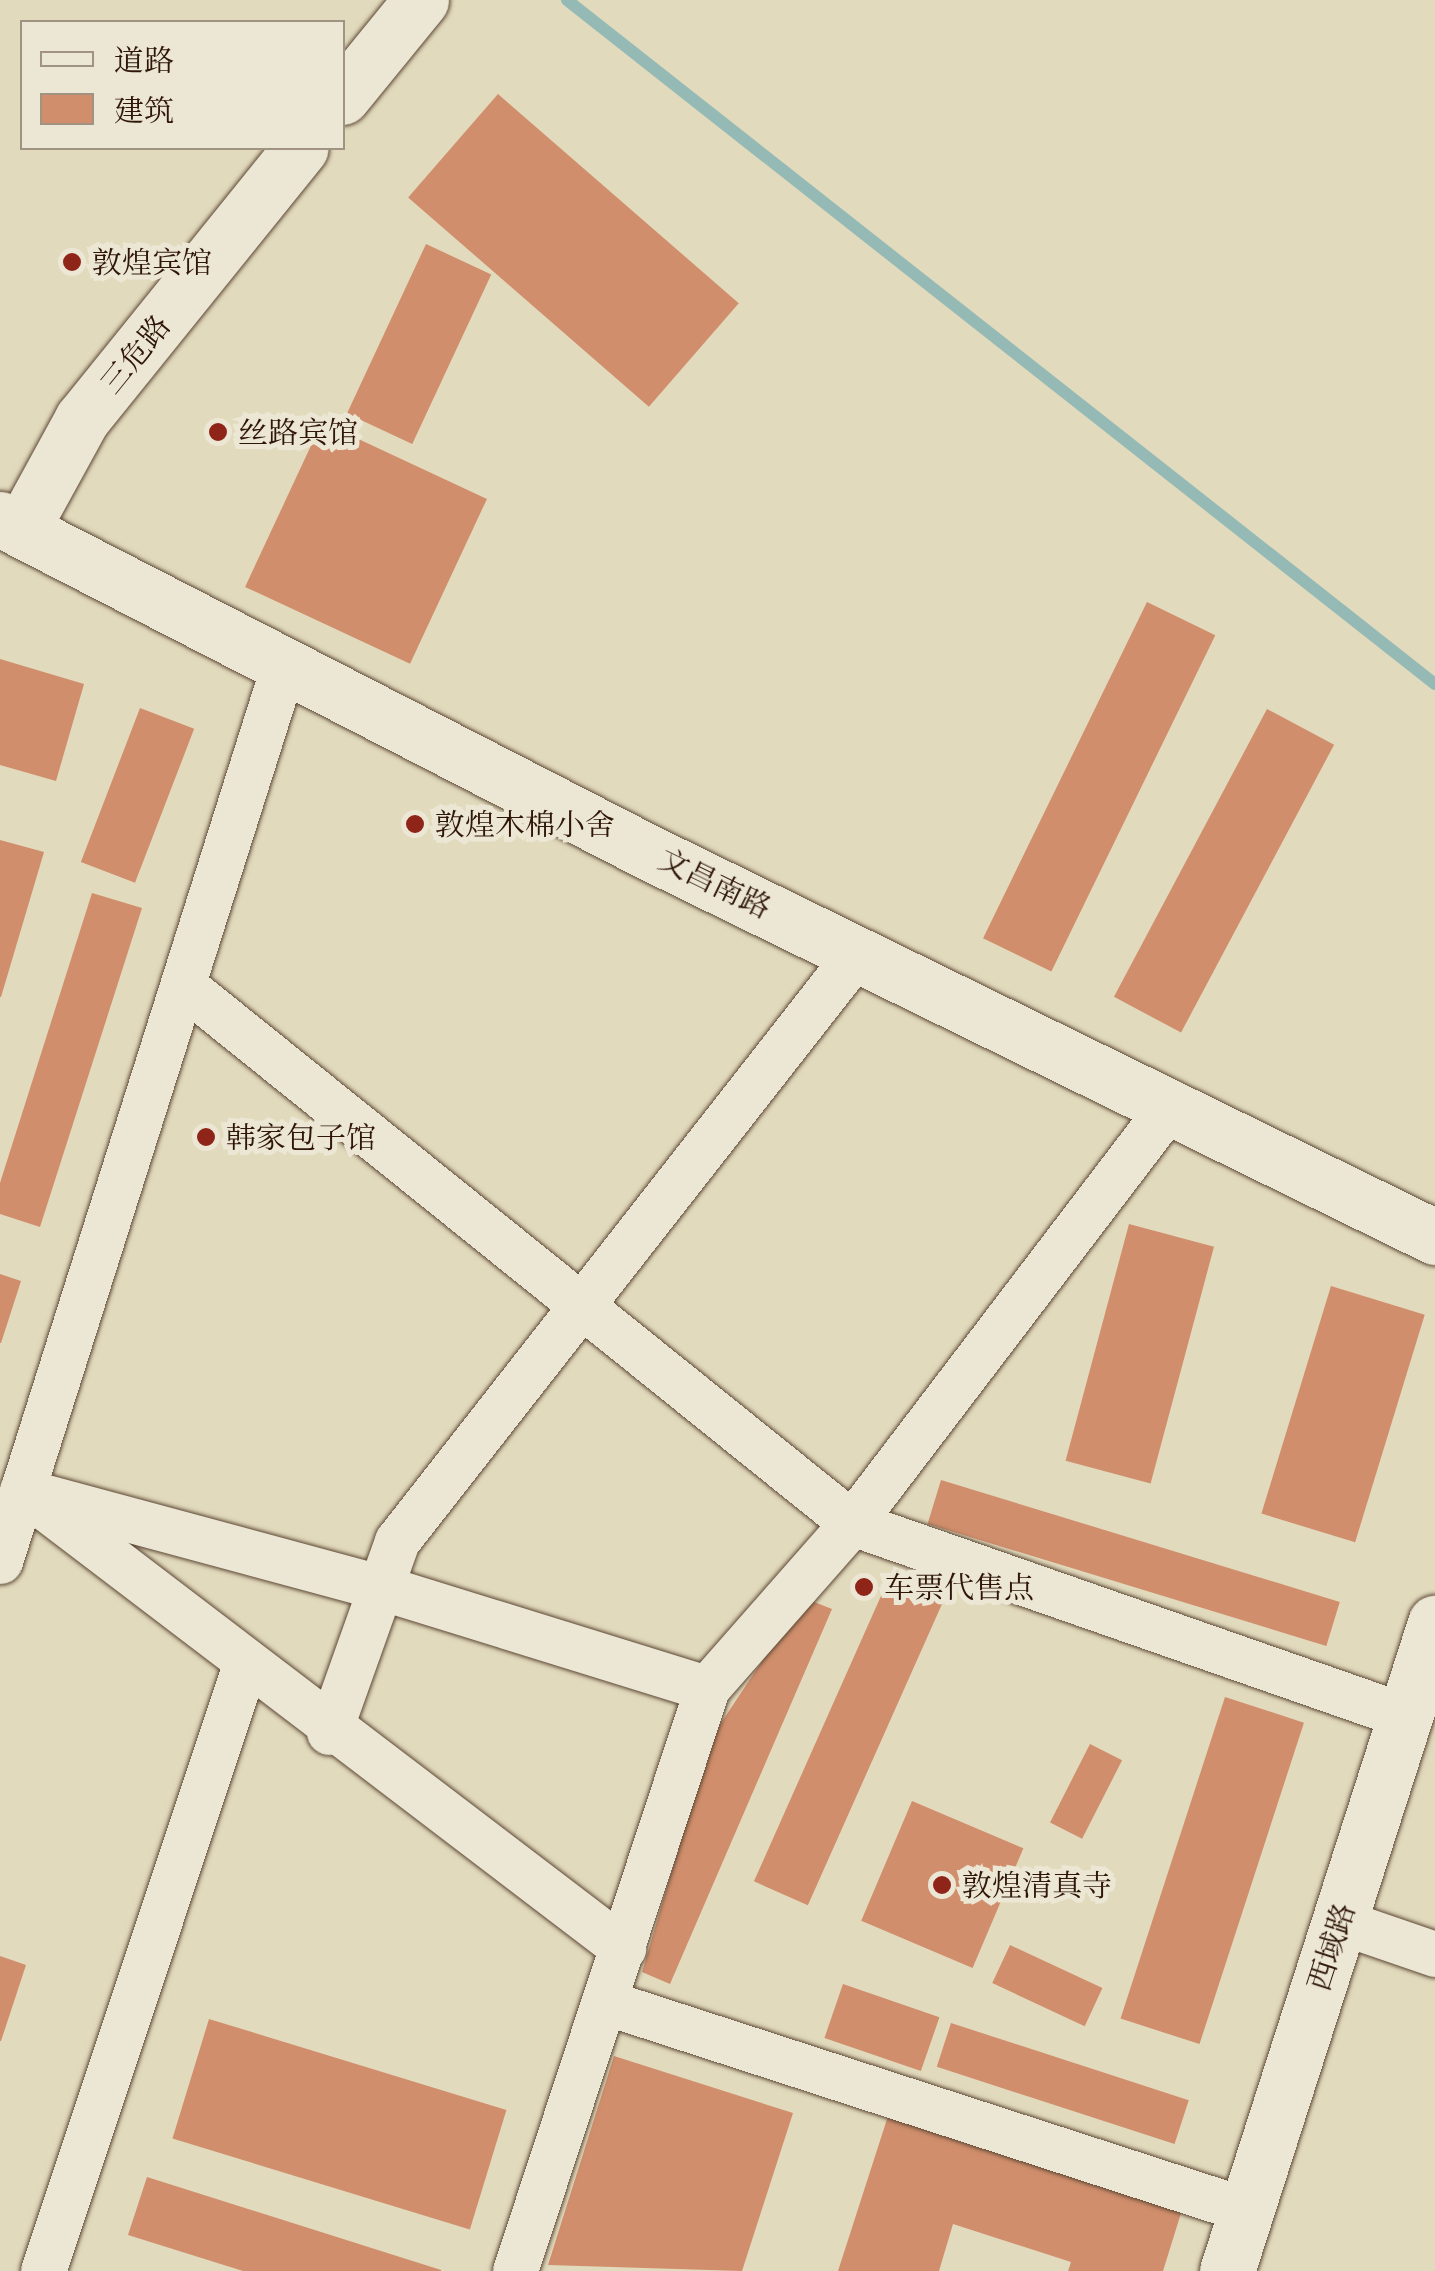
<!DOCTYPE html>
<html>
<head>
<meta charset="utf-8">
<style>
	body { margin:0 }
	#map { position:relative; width:1435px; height:2271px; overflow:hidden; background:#e2dabd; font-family:"Gentium Book Plus","Noto Serif SC",serif }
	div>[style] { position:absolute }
	.stream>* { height:12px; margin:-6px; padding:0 6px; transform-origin:6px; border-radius:6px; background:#95bab5 }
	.building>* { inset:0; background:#d08e6c; transform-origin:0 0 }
	.roads { filter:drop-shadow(0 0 2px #5c4734) drop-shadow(0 0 2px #5c4734) }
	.street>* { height:45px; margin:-22.5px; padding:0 22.5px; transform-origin:22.5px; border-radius:22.5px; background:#ece7d4 }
	.secondary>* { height:55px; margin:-27.5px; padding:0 27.5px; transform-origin:27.5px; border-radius:27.5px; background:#ece7d4 }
	.dots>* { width:28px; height:28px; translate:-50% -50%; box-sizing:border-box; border:5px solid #ece7d4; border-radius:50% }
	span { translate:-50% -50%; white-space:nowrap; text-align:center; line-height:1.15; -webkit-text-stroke:10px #ece7d4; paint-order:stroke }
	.poi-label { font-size:30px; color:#2f1607 }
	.left { translate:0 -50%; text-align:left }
	.street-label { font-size:30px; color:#2f1607 }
	.legend { position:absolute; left:20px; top:20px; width:325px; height:130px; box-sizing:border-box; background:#ece7d4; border:2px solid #a09382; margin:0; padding:12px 18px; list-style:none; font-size:30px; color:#2f1607 }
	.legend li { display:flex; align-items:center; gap:20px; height:50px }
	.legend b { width:50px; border:2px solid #a09382 }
</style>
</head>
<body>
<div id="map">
	<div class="stream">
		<i style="left:567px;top:0;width:1105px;rotate:38.24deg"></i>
	</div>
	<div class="building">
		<i style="left:498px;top:94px;width:319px;height:137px;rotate:41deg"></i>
		<i style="left:426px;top:244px;width:72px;height:187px;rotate:25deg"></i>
		<i style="left:322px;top:422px;width:182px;height:182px;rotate:25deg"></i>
		<i style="left:1147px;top:602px;width:76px;height:374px;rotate:26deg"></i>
		<i style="clip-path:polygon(0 659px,84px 684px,56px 781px,0 765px)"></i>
		<i style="left:140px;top:708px;width:58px;height:165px;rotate:21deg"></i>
		<i style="left:1267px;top:709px;width:76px;height:326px;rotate:28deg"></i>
		<i style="clip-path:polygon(0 840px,44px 852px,1px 997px,0 997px)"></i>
		<i style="clip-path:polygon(92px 893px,142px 908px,40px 1227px,0 1214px,0 1183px)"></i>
		<i style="left:1129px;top:1224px;width:88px;height:245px;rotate:15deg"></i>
		<i style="clip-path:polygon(0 1274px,21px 1281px,1px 1343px,0 1343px)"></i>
		<i style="left:1331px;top:1286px;width:98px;height:238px;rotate:17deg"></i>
		<i style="left:941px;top:1480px;width:417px;height:46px;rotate:17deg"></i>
		<i style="left:889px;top:1578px;width:59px;height:332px;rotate:24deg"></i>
		<i style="clip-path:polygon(804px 1598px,832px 1609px,670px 1984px,642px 1972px,711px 1738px)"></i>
		<i style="left:1225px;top:1697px;width:83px;height:338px;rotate:18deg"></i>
		<i style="left:1090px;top:1744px;width:36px;height:88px;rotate:27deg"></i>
		<i style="left:912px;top:1801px;width:121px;height:130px;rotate:23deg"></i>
		<i style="left:1010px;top:1945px;width:102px;height:42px;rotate:25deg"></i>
		<i style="clip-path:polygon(0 1956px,26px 1965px,1px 2041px,0 2041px)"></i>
		<i style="left:843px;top:1984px;width:102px;height:57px;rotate:19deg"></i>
		<i style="left:209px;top:2019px;width:311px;height:125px;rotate:17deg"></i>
		<i style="left:951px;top:2023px;width:250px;height:46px;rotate:18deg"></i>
		<i style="clip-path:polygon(614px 2056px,793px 2113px,742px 2271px,548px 2265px)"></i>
		<i style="clip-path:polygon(888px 2116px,1182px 2210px,1163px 2271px,1068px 2271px,1071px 2262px,953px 2224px,939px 2271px,838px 2271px)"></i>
		<i style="clip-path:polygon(147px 2177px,441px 2270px,441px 2271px,243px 2271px,128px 2235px)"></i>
	</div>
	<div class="roads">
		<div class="street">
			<i style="left:183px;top:985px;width:858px;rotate:38.81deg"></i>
			<i style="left:852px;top:1523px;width:586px;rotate:19.24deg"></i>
			<i style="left:22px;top:1490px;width:756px;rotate:37.31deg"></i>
			<i style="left:42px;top:1496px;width:350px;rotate:15.1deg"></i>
			<i style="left:380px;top:1587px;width:342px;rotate:17.2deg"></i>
			<i style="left:0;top:1561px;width:944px;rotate:-72.43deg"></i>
			<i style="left:329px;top:1732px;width:203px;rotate:-70.4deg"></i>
			<i style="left:397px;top:1541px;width:748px;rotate:-51.95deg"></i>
			<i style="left:1339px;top:1921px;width:102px;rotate:19deg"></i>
			<i style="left:605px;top:2002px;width:674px;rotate:17.98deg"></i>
			<i style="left:43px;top:2271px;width:639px;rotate:-71.57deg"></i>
			<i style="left:515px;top:2271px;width:614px;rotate:-71.77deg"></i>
			<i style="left:707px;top:1688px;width:220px;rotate:-48.7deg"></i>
			<i style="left:852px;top:1523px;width:528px;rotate:-52.7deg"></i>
		</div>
		<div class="secondary">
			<i style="left:342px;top:97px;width:125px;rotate:-50.8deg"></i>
			<i style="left:0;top:519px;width:731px;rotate:27.2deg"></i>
			<i style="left:650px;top:853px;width:874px;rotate:26.07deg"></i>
			<i style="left:24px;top:525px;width:121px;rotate:-61.3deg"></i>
			<i style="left:82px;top:419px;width:348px;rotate:-51.1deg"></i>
			<i style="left:1227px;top:2271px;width:681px;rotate:-72.2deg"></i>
		</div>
	</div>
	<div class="dots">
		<i style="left:72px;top:262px;background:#8f2418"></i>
		<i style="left:218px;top:432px;background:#8f2418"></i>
		<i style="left:415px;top:824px;background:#8f2418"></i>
		<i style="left:206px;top:1137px;background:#8f2418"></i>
		<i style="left:864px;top:1587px;background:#8f2418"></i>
		<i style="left:942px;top:1885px;background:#8f2418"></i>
	</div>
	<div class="poi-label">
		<span class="left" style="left:92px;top:262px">敦煌宾馆</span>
		<span class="left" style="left:238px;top:432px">丝路宾馆</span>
		<span class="left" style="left:435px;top:824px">敦煌木棉小舍</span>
		<span class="left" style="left:226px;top:1137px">韩家包子馆</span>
		<span class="left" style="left:884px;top:1587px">车票代售点</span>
		<span class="left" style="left:962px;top:1885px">敦煌清真寺</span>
	</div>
	<div class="street-label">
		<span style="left:135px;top:354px;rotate:-51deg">三危路</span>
		<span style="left:715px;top:883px;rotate:26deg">文昌南路</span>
		<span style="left:1331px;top:1947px;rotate:-72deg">西域路</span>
	</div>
	<ul class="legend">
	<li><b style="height:12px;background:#ece7d4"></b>道路</li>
	<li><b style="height:28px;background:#d08e6c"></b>建筑</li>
	</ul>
</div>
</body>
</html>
